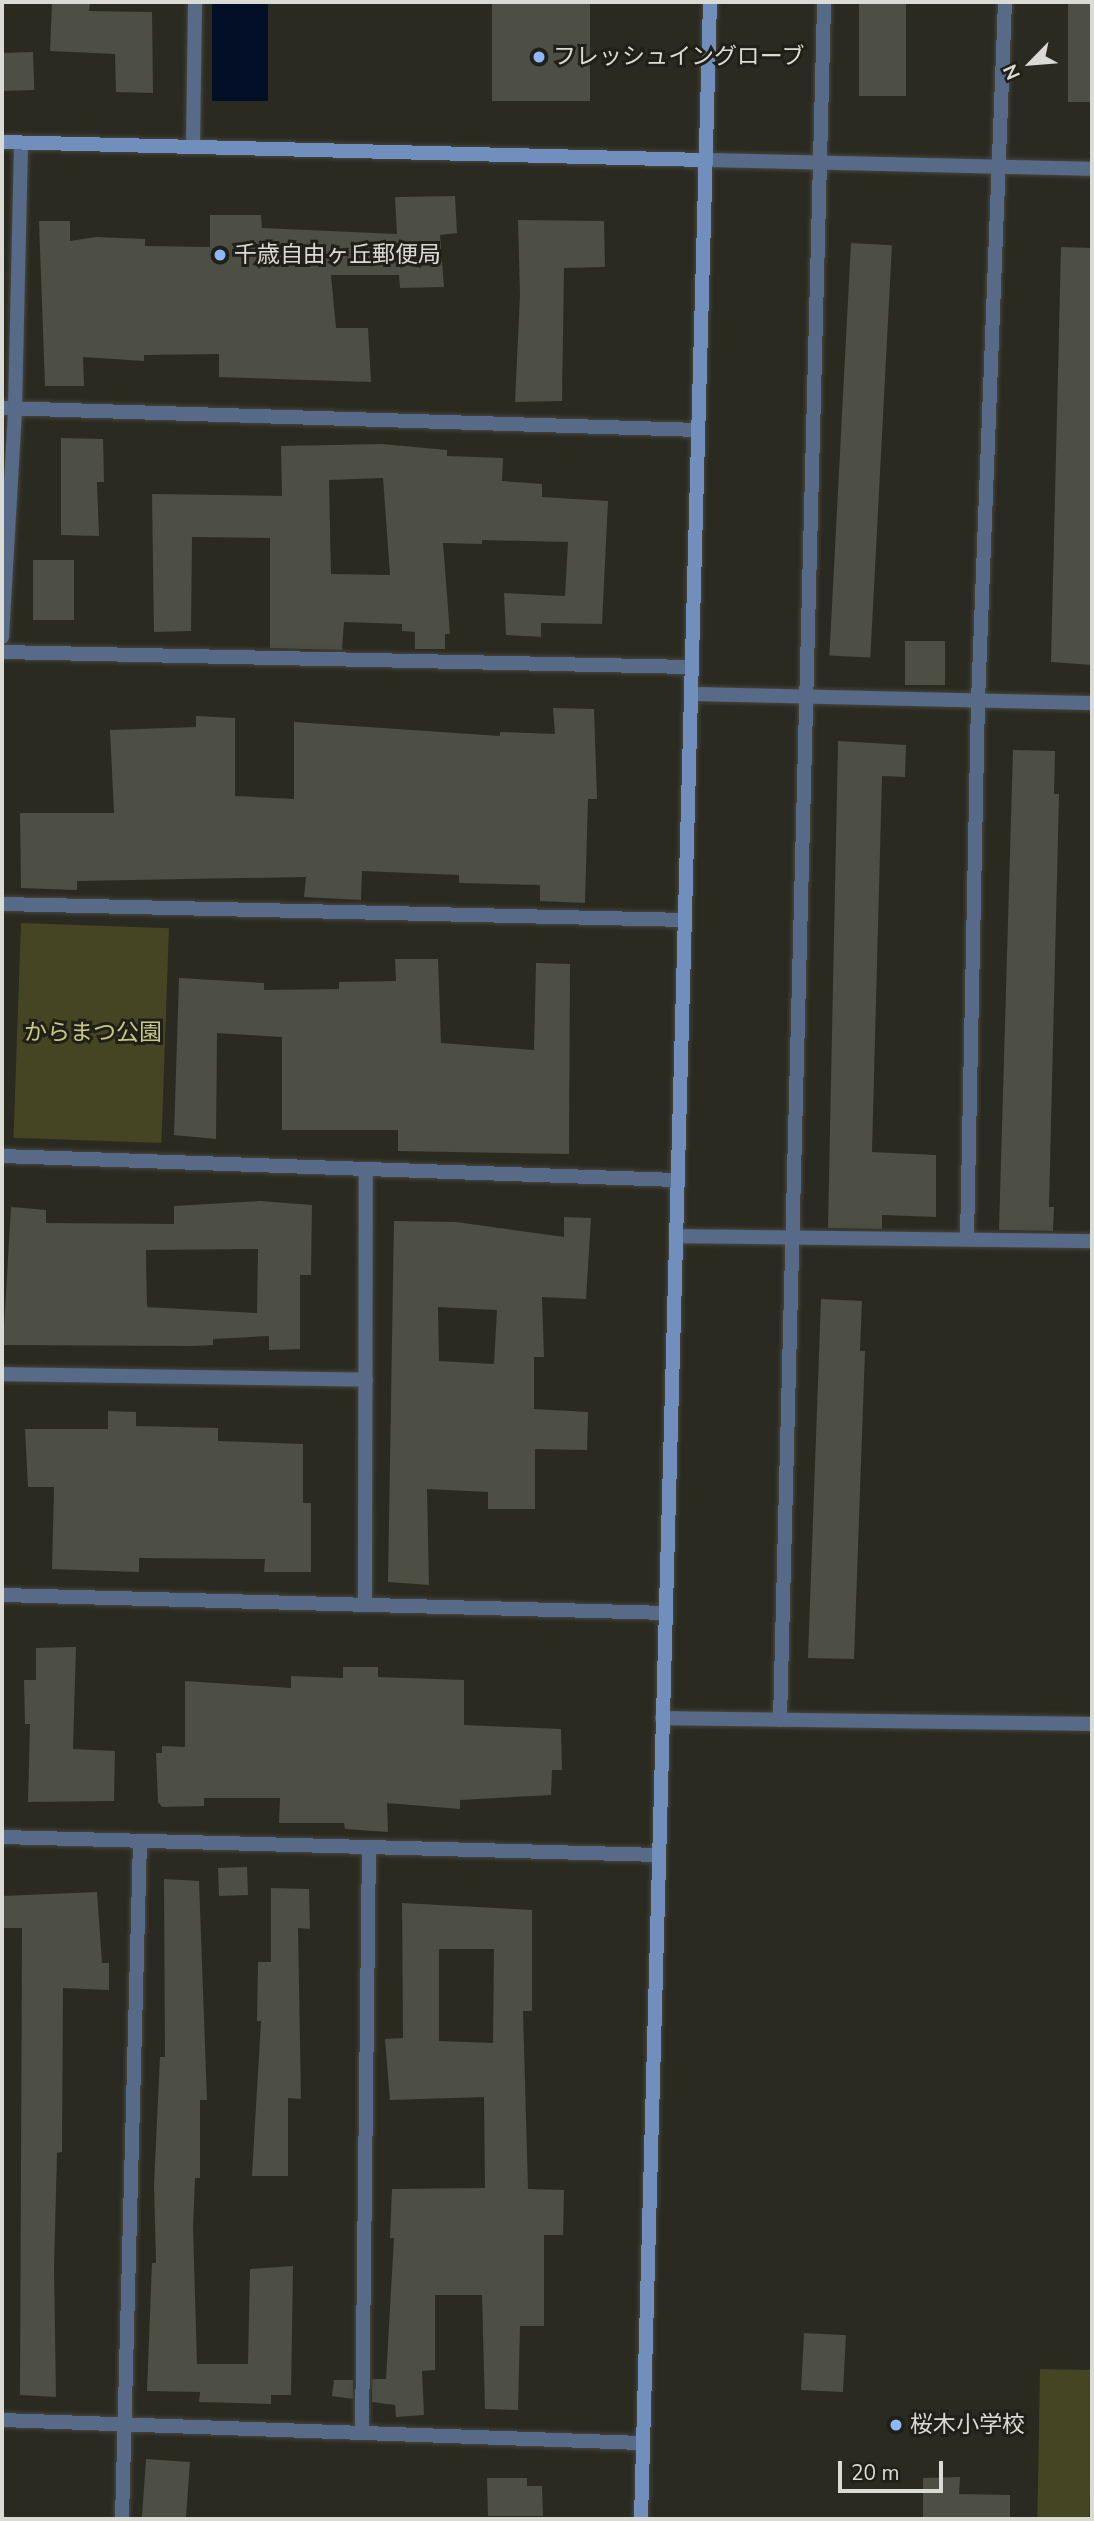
<!DOCTYPE html>
<html>
<head>
<meta charset="utf-8">
<style>
	body { margin:0 }
	#map { position:relative; width:1094px; height:2521px; overflow:hidden; background:#2a2a21; font-family:"Nunito Sans","Noto Sans JP",sans-serif }
	div>[style] { position:absolute }
	.green>* { inset:0; background:#454524; transform-origin:0 0 }
	.water>* { inset:0; background:#020f27; transform-origin:0 0 }
	.building>* { inset:0; background:#4d4e44; transform-origin:0 0 }
	.roads { filter:drop-shadow(0 0 2px #46463e) drop-shadow(0 0 2px #46463e) }
	.lane>* { height:14px; margin:-7px; padding:0 7px; transform-origin:7px; border-radius:7px; background:#576a87 }
	.street>* { height:14px; margin:-7px; padding:0 7px; transform-origin:7px; border-radius:7px; background:#576a87 }
	.secondary>* { height:14px; margin:-7px; padding:0 7px; transform-origin:7px; border-radius:7px; background:#708fbd }
	.dots>* { width:19px; height:19px; translate:-50% -50%; box-sizing:border-box; border:4px solid #202018; border-radius:50% }
	span { translate:-50% -50%; white-space:nowrap; text-align:center; line-height:1.15; -webkit-text-stroke:6px #202018; paint-order:stroke }
	.poi-label { font-size:23px; color:#dbdbd5 }
	.left { translate:0 -50%; text-align:left }
	.park-label { font-size:23px; color:#c7c887 }
	.frame { position:absolute; inset:0; border:4px solid #dbdbd5; pointer-events:none }
	.north { position:absolute; left:996px; top:28px; width:70px; height:70px; -webkit-text-stroke:5px #202018; paint-order:stroke; rotate:245deg; font-size:19px; font-weight:700; line-height:28px; text-align:center; color:#dbdbd5 }
	.north::after { content:''; display:block; margin:auto; width:24px; height:32px; background:#dbdbd5; clip-path:polygon(50% 0,100% 100%,50% 72%,0 100%) }
	.scale { position:absolute; left:838px; top:2461px; width:105px; height:32px; box-sizing:border-box; border:4px solid #dbdbd5; border-top:0; padding-left:9px; font-size:21px; line-height:24px; white-space:nowrap; color:#dbdbd5; -webkit-text-stroke:5px #202018; paint-order:stroke }
</style>
</head>
<body>
<div id="map">
	<div class="green">
		<i style="left:21px;top:923px;width:148px;height:215px;rotate:2deg"></i>
		<i style="left:1040px;top:2369px;width:52px;height:150px;rotate:1deg"></i>
	</div>
	<div class="water">
		<i style="left:212px;top:2px;width:56px;height:99px"></i>
	</div>
	<div class="building">
		<i style="clip-path:polygon(52px 2px,90px 3px,89px 11px,152px 12px,153px 93px,116px 92px,115px 54px,50px 51px)"></i>
		<i style="left:492px;top:2px;width:98px;height:99px"></i>
		<i style="left:859px;top:2px;width:47px;height:94px"></i>
		<i style="left:1068px;top:2px;width:24px;height:100px"></i>
		<i style="left:33px;top:52px;width:38px;height:31px;rotate:88deg"></i>
		<i style="clip-path:polygon(455px 196px,457px 233px,440px 235px,444px 287px,400px 288px,399px 275px,331px 275px,336px 328px,368px 328px,371px 382px,219px 377px,219px 354px,144px 355px,144px 361px,83px 357px,84px 386px,45px 386px,39px 221px,70px 221px,70px 241px,96px 237px,145px 239px,145px 246px,210px 247px,210px 215px,261px 215px,262px 228px,397px 234px,395px 197px)"></i>
		<i style="clip-path:polygon(518px 220px,604px 221px,605px 267px,564px 268px,562px 401px,515px 402px,520px 295px)"></i>
		<i style="left:851px;top:243px;width:41px;height:413px;rotate:3deg"></i>
		<i style="clip-path:polygon(1061px 247px,1092px 248px,1092px 665px,1051px 662px)"></i>
		<i style="clip-path:polygon(61px 438px,103px 439px,104px 482px,97px 482px,99px 536px,61px 535px)"></i>
		<i style="clip-path:polygon(evenodd,382px 444px,447px 450px,447px 456px,503px 458px,502px 481px,542px 484px,542px 497px,608px 501px,602px 624px,541px 623px,541px 637px,506px 635px,504px 593px,565px 596px,568px 542px,482px 540px,482px 544px,443px 543px,450px 634px,445px 634px,445px 649px,415px 649px,415px 632px,402px 631px,402px 624px,344px 622px,342px 650px,270px 648px,270px 538px,192px 537px,191px 631px,154px 632px,152px 494px,282px 496px,281px 446px,382px 444px,383px 478px,390px 575px,331px 574px,329px 480px,383px 478px)"></i>
		<i style="left:33px;top:560px;width:41px;height:60px"></i>
		<i style="left:905px;top:641px;width:40px;height:44px"></i>
		<i style="clip-path:polygon(553px 708px,594px 709px,597px 799px,588px 799px,585px 903px,540px 901px,540px 885px,459px 883px,459px 875px,362px 871px,361px 900px,304px 897px,306px 877px,77px 881px,77px 890px,21px 888px,20px 813px,114px 813px,110px 730px,196px 727px,196px 716px,235px 718px,235px 796px,294px 799px,294px 722px,500px 736px,500px 732px,555px 734px)"></i>
		<i style="clip-path:polygon(838px 741px,906px 745px,905px 777px,882px 776px,872px 1152px,936px 1155px,936px 1217px,882px 1215px,882px 1229px,828px 1228px)"></i>
		<i style="clip-path:polygon(1013px 750px,1055px 751px,1054px 794px,1059px 794px,1049px 1207px,1054px 1207px,1053px 1231px,999px 1230px)"></i>
		<i style="clip-path:polygon(395px 959px,438px 959px,441px 1043px,534px 1050px,536px 963px,570px 964px,569px 1154px,398px 1151px,398px 1130px,282px 1130px,282px 1037px,217px 1033px,216px 1139px,174px 1135px,179px 978px,264px 983px,264px 990px,339px 989px,339px 982px,396px 981px)"></i>
		<i style="clip-path:polygon(evenodd,261px 1201px,312px 1205px,311px 1275px,300px 1275px,300px 1349px,269px 1350px,269px 1336px,213px 1339px,213px 1345px,194px 1346px,3px 1345px,11px 1207px,46px 1210px,46px 1223px,174px 1224px,174px 1206px,261px 1201px,258px 1249px,257px 1313px,147px 1307px,146px 1250px,258px 1249px)"></i>
		<i style="clip-path:polygon(evenodd,564px 1217px,591px 1218px,586px 1299px,542px 1297px,544px 1357px,534px 1357px,534px 1409px,588px 1412px,587px 1450px,535px 1449px,535px 1509px,488px 1509px,488px 1492px,427px 1489px,429px 1585px,388px 1582px,394px 1221px,456px 1222px,564px 1237px,564px 1217px,438px 1307px,497px 1310px,494px 1364px,439px 1361px,438px 1307px)"></i>
		<i style="clip-path:polygon(821px 1299px,862px 1301px,860px 1351px,865px 1351px,854px 1659px,808px 1658px)"></i>
		<i style="clip-path:polygon(108px 1411px,136px 1412px,136px 1426px,218px 1428px,218px 1441px,303px 1444px,303px 1503px,311px 1503px,311px 1572px,264px 1572px,265px 1559px,139px 1558px,139px 1572px,52px 1569px,54px 1487px,28px 1487px,25px 1429px,108px 1429px)"></i>
		<i style="clip-path:polygon(76px 1647px,73px 1749px,115px 1751px,114px 1801px,28px 1802px,30px 1724px,25px 1724px,24px 1680px,36px 1680px,36px 1648px)"></i>
		<i style="clip-path:polygon(343px 1667px,378px 1667px,378px 1677px,464px 1680px,464px 1725px,561px 1729px,562px 1770px,552px 1770px,551px 1795px,460px 1800px,460px 1809px,387px 1803px,388px 1832px,345px 1829px,344px 1823px,279px 1823px,280px 1798px,204px 1798px,204px 1806px,162px 1807px,158px 1802px,156px 1753px,162px 1753px,162px 1746px,185px 1747px,185px 1681px,291px 1688px,291px 1676px,343px 1678px)"></i>
		<i style="left:247px;top:1867px;width:28px;height:29px;rotate:88deg"></i>
		<i style="clip-path:polygon(164px 1879px,199px 1881px,207px 2100px,200px 2100px,200px 2178px,195px 2178px,193px 2228px,197px 2364px,248px 2364px,250px 2269px,293px 2266px,291px 2395px,271px 2395px,271px 2404px,199px 2402px,200px 2392px,147px 2391px,152px 2263px,156px 2263px,154px 2185px,160px 2057px,165px 2057px)"></i>
		<i style="clip-path:polygon(271px 1888px,309px 1889px,310px 1929px,298px 1928px,301px 2099px,288px 2098px,288px 2176px,252px 2176px,261px 2021px,257px 2021px,258px 1962px,271px 1962px)"></i>
		<i style="clip-path:polygon(97px 1892px,102px 1963px,109px 1963px,109px 1990px,63px 1988px,62px 2152px,57px 2153px,54px 2268px,56px 2397px,20px 2395px,22px 1928px,2px 1928px,2px 1896px)"></i>
		<i style="clip-path:polygon(evenodd,402px 1903px,532px 1910px,532px 2011px,523px 2011px,528px 2189px,564px 2190px,563px 2235px,544px 2235px,544px 2326px,520px 2326px,518px 2410px,485px 2409px,482px 2295px,435px 2295px,435px 2370px,422px 2371px,424px 2415px,396px 2417px,395px 2405px,372px 2402px,372px 2379px,386px 2379px,394px 2238px,390px 2238px,392px 2189px,485px 2188px,484px 2097px,390px 2100px,385px 2039px,403px 2038px,402px 1903px,439px 1949px,494px 1949px,493px 2043px,439px 2041px,439px 1949px)"></i>
		<i style="left:804px;top:2333px;width:42px;height:57px;rotate:3deg"></i>
		<i style="clip-path:polygon(334px 2380px,353px 2380px,353px 2399px,332px 2396px)"></i>
		<i style="left:146px;top:2459px;width:44px;height:60px;rotate:4deg"></i>
		<i style="clip-path:polygon(960px 2477px,959px 2494px,1010px 2495px,1010px 2519px,923px 2519px,923px 2478px)"></i>
		<i style="clip-path:polygon(487px 2478px,527px 2478px,527px 2486px,542px 2486px,543px 2516px,488px 2516px)"></i>
	</div>
	<div class="roads">
		<div class="lane">
			<i style="left:691px;top:694px;width:401px;rotate:1.3deg"></i>
			<i style="left:676px;top:1236px;width:416px;rotate:0.7deg"></i>
			<i style="left:967px;top:1239px;width:538px;rotate:-88.83deg"></i>
			<i style="left:978px;top:701px;width:700px;rotate:-87.79deg"></i>
			<i style="left:662px;top:1718px;width:430px;rotate:0.8deg"></i>
			<i style="left:780px;top:1720px;width:1719px;rotate:-88.53deg"></i>
		</div>
		<div class="street">
			<i style="left:193px;top:147px;width:145px;rotate:-89.2deg"></i>
			<i style="left:705px;top:160px;width:387px;rotate:1.3deg"></i>
			<i style="left:2px;top:408px;width:696px;rotate:1.81deg"></i>
			<i style="left:2px;top:637px;width:228px;rotate:-86.7deg"></i>
			<i style="left:15px;top:409px;width:266px;rotate:-88.7deg"></i>
			<i style="left:2px;top:652px;width:689px;rotate:1.25deg"></i>
			<i style="left:2px;top:904px;width:682px;rotate:1.34deg"></i>
			<i style="left:2px;top:1156px;width:675px;rotate:2.04deg"></i>
			<i style="left:2px;top:1374px;width:364px;rotate:0.9deg"></i>
			<i style="left:2px;top:1595px;width:664px;rotate:1.55deg"></i>
			<i style="left:365px;top:1605px;width:436px;rotate:-89.9deg"></i>
			<i style="left:2px;top:1837px;width:656px;rotate:1.57deg"></i>
			<i style="left:2px;top:2420px;width:640px;rotate:2.06deg"></i>
			<i style="left:362px;top:2433px;width:586px;rotate:-89.32deg"></i>
			<i style="left:122px;top:2519px;width:678px;rotate:-88.48deg"></i>
		</div>
		<div class="secondary">
			<i style="left:2px;top:142px;width:703px;rotate:1.47deg"></i>
			<i style="left:641px;top:2519px;width:2518px;rotate:-88.43deg"></i>
		</div>
	</div>
	<div class="dots">
		<i style="left:539px;top:57px;background:#8db9fc"></i>
		<i style="left:220px;top:255px;background:#8db9fc"></i>
		<i style="left:896px;top:2425px;background:#8db9fc"></i>
	</div>
	<div class="poi-label">
		<span class="left" style="left:553px;top:57px">フレッシュイングローブ</span>
		<span class="left" style="left:234px;top:255px">千歳自由ヶ丘郵便局</span>
		<span class="left" style="left:910px;top:2425px">桜木小学校</span>
	</div>
	<div class="park-label">
		<span style="left:93px;top:1033px">からまつ公園</span>
	</div>
	<div class="frame"></div>
	<div class="north">N</div>
	<div class="scale">20 m</div>
</div>
</body>
</html>
